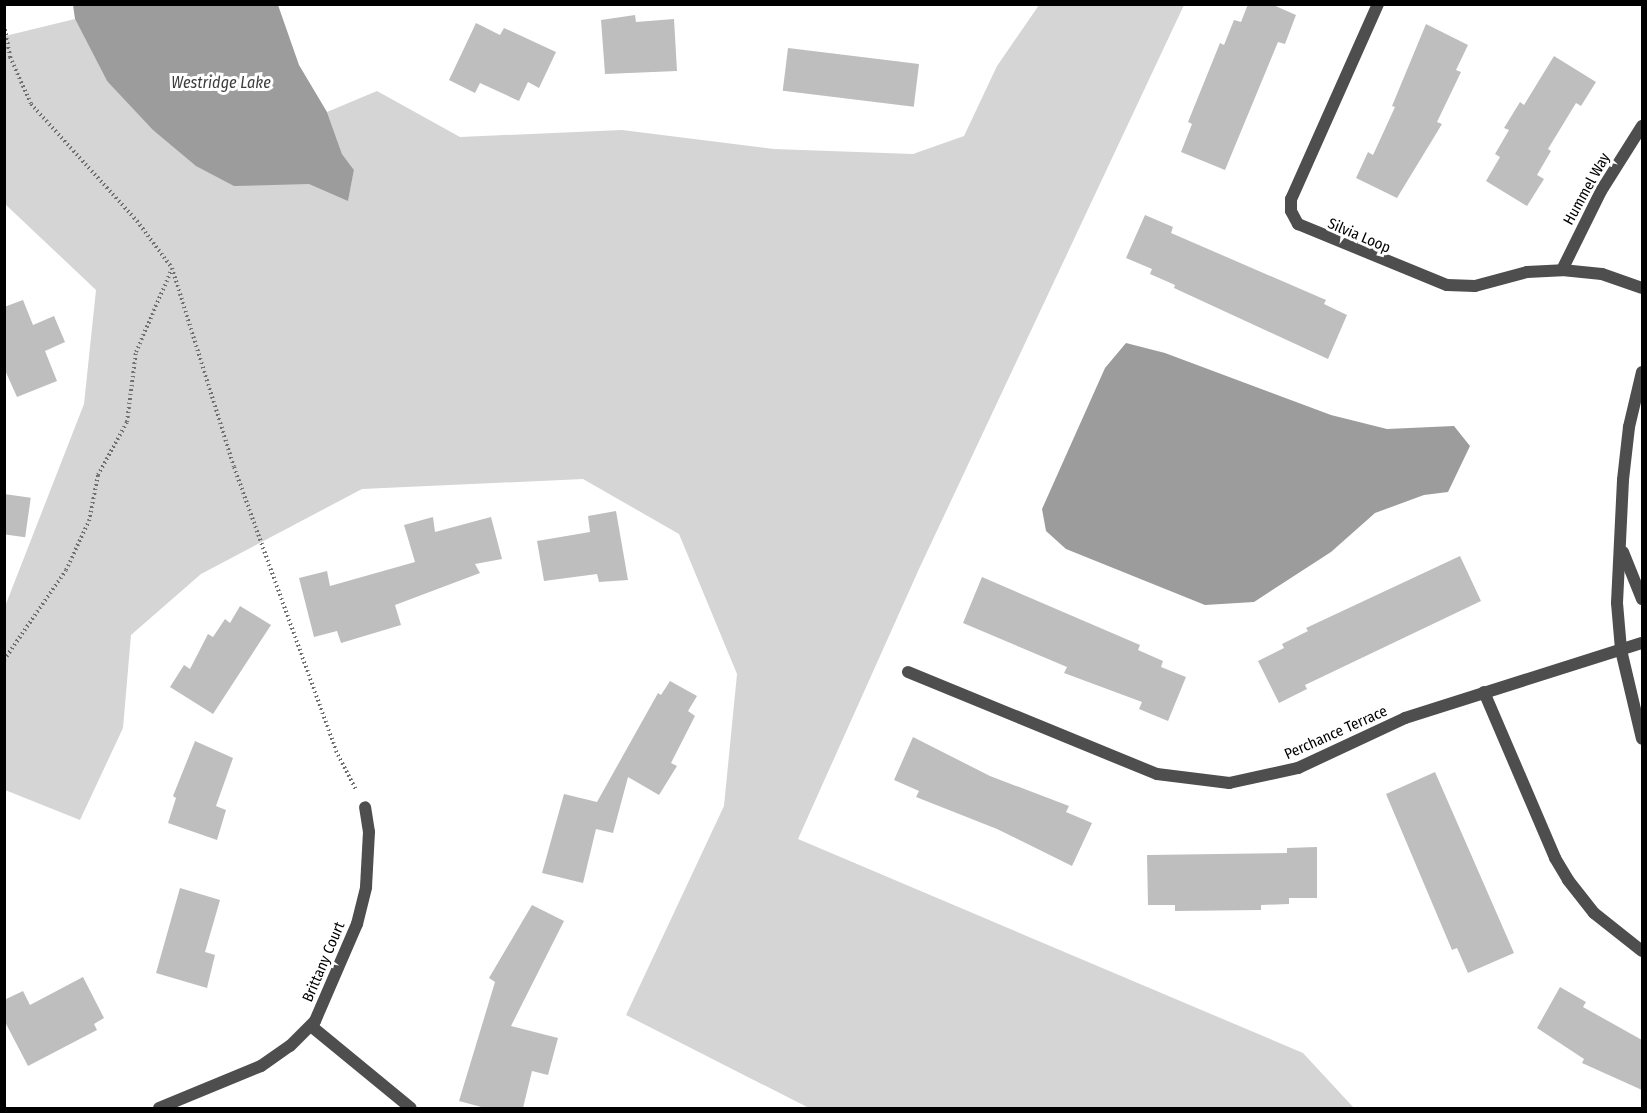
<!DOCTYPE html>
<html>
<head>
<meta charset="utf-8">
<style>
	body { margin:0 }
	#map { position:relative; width:1647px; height:1113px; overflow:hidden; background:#fff; font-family:"Fira Sans Condensed",sans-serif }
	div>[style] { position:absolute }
	.green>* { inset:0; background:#d5d5d5 }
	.water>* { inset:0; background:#9c9c9c }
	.building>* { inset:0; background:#bebebe; transform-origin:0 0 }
	.path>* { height:4px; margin-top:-2px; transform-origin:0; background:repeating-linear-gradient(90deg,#707070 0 1.5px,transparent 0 4.5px) }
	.lane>* { height:12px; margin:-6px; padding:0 6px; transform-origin:6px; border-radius:6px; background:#4e4e4e }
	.street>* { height:12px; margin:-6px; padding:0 6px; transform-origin:6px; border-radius:6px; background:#4e4e4e }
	span { translate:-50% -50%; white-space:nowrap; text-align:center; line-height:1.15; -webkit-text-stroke:6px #fff; paint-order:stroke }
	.street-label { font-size:15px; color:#000 }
	.water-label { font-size:16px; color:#3d3d3d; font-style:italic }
	.frame { position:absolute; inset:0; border:6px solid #000; pointer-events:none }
</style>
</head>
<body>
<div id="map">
	<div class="green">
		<i style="clip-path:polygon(1039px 5px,1184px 5px,919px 569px,798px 839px,1303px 1053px,1354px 1108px,809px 1108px,626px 1015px,724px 806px,737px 674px,679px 534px,583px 479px,362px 489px,201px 574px,131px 635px,123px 728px,80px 820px,5px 790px,4px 609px,84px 404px,96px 290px,5px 204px,5px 36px,75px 19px,107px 81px,348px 200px,354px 170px,342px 154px,327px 112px,377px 91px,460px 137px,622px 130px,774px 149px,913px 154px,964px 136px,997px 66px)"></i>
	</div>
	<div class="water">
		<i style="clip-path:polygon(73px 5px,278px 5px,299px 65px,327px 112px,342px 154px,354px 170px,348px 201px,309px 184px,234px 186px,196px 166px,153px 130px,107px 81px,75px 19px)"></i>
		<i style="clip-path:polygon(1126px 343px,1165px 353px,1331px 415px,1387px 429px,1454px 426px,1470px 446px,1448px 492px,1424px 495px,1375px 513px,1331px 552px,1254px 602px,1205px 605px,1066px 549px,1046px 531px,1042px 509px,1105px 368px)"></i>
	</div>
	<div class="building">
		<i style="clip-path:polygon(1248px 4px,1271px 4px,1296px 15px,1285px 44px,1278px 42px,1225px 170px,1181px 152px,1192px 124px,1188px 122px,1220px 43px,1224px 45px,1234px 20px,1241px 22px)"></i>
		<i style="clip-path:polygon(635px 15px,636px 22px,674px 19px,677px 71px,605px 74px,601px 20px)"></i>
		<i style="clip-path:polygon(476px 23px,500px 35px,504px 28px,556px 52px,539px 88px,528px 82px,519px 101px,480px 83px,475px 93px,449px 80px)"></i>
		<i style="clip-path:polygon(1426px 24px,1468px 45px,1456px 70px,1461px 72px,1437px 122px,1442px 124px,1397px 198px,1356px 178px,1368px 152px,1373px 155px,1395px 107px,1392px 106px)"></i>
		<i style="left:788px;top:48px;width:132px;height:43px;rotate:7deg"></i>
		<i style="clip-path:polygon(1554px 56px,1596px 82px,1581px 106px,1576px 103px,1548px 149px,1551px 151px,1537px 175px,1544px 179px,1527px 206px,1486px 181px,1500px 157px,1495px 154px,1509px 130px,1504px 128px,1520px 102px,1524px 105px)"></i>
		<i style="clip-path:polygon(1145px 215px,1173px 227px,1171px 233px,1326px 300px,1324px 304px,1347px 315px,1328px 359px,1174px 288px,1175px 285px,1150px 274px,1152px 269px,1126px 258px)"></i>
		<i style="clip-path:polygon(23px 300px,33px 325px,54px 316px,65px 342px,45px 351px,57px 381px,17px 397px,4px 368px,4px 307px)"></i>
		<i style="left:4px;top:494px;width:27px;height:40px;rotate:8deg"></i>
		<i style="clip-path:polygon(616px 511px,628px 580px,599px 582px,597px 574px,544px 581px,537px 541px,590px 532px,588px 516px)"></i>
		<i style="clip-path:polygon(433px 517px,435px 532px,491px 517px,502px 559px,475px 564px,480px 573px,395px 605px,401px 625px,341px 643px,337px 631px,314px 637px,299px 578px,327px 571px,330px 586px,415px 562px,404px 525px)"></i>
		<i style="clip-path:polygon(1460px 556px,1481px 601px,1305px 685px,1307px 689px,1279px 703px,1258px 661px,1284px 648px,1282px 644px,1308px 631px,1306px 628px)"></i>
		<i style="clip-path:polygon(982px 577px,1140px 645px,1138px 650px,1163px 661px,1161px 667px,1186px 677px,1168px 721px,1139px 709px,1142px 702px,1064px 673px,1067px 667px,963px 623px)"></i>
		<i style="clip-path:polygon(240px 606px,271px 625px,213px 714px,170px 687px,184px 665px,190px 669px,208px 634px,213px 637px,225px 619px,230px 623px)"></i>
		<i style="clip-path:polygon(670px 681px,697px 696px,688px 711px,695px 716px,671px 763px,677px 766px,659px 795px,628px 777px,613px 833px,596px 829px,583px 883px,542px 873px,564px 794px,597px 802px,658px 693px,661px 695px)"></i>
		<i style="clip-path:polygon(913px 737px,990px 776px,1069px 806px,1066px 812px,1092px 823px,1072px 866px,997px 829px,916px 797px,919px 791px,894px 780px)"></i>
		<i style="clip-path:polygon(195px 741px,233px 758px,216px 806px,226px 810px,217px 840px,168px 823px,176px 798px,173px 796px)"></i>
		<i style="clip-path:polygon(1435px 772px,1514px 953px,1468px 973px,1457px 948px,1452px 950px,1386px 794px)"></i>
		<i style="clip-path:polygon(1317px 847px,1317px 898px,1289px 898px,1289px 904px,1261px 905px,1261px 910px,1175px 911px,1175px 905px,1148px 905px,1147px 855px,1287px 853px,1287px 848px)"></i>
		<i style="clip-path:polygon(180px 888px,220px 900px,205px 952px,215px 955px,207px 988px,156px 973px)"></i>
		<i style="clip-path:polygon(532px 905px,564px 921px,511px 1026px,558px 1038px,548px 1075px,532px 1071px,523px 1108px,485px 1108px,459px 1101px,495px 982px,489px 978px)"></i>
		<i style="clip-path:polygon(83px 977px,104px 1018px,94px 1024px,97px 1030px,28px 1066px,4px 1020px,4px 1000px,23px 991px,30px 1005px)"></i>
		<i style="clip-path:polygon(1560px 987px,1586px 1002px,1583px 1007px,1642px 1040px,1642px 1090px,1582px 1063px,1584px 1059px,1537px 1028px)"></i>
	</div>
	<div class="path">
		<i style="left:4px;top:25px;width:33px;rotate:79deg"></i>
		<i style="left:10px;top:57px;width:51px;rotate:65.9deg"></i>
		<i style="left:31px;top:104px;width:158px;rotate:47.8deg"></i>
		<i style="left:137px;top:221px;width:59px;rotate:53.3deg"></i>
		<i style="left:172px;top:268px;width:208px;rotate:72.7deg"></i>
		<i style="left:234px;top:467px;width:302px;rotate:70.2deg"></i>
		<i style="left:336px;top:751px;width:44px;rotate:62.9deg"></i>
		<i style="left:4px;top:660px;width:109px;rotate:-55.4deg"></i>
		<i style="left:66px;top:570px;width:54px;rotate:-64.9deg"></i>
		<i style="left:89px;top:521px;width:47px;rotate:-78.9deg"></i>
		<i style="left:98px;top:475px;width:60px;rotate:-61.3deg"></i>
		<i style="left:127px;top:422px;width:71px;rotate:-82.7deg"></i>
		<i style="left:136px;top:352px;width:90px;rotate:-66.6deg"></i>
	</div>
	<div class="lane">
		<i style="left:1484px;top:692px;width:181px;rotate:66.8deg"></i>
		<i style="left:1555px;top:858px;width:26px;rotate:59deg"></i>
		<i style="left:1568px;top:880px;width:42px;rotate:51.8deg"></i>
		<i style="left:1594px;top:913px;width:61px;rotate:38.4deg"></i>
		<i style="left:311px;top:1026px;width:129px;rotate:39.4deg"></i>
	</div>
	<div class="street">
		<i style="left:1378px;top:4px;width:214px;rotate:114deg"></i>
		<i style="left:1291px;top:199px;width:12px;rotate:90deg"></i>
		<i style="left:1291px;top:211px;width:15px;rotate:62deg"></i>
		<i style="left:1298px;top:224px;width:161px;rotate:22.3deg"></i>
		<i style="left:1447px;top:285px;width:28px;rotate:2deg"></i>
		<i style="left:1475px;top:286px;width:54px;rotate:-15.1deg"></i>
		<i style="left:1527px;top:272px;width:35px;rotate:-3deg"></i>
		<i style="left:1562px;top:270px;width:40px;rotate:5.7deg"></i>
		<i style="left:1602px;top:274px;width:42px;rotate:19.3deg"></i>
		<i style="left:1562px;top:270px;width:88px;rotate:-63.7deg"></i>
		<i style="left:1601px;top:191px;width:77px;rotate:-57.8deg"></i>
		<i style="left:1642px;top:372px;width:57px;rotate:103.3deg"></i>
		<i style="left:1629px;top:427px;width:53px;rotate:96.5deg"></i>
		<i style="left:1623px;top:480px;width:123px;rotate:92.8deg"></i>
		<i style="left:1617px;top:603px;width:47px;rotate:85.1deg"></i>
		<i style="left:1621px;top:650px;width:91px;rotate:76.7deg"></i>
		<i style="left:1623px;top:552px;width:51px;rotate:68deg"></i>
		<i style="left:908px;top:672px;width:269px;rotate:22.3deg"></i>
		<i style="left:1157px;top:774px;width:73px;rotate:7.1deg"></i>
		<i style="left:1229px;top:783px;width:71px;rotate:-12.3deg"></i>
		<i style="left:1298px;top:768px;width:118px;rotate:-25deg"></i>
		<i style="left:1405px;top:718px;width:249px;rotate:-17.6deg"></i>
		<i style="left:159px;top:1108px;width:110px;rotate:-22.4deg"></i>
		<i style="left:261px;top:1066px;width:35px;rotate:-35deg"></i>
		<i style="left:290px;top:1046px;width:35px;rotate:-45deg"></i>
		<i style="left:315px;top:1021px;width:106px;rotate:-66.6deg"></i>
		<i style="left:357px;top:924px;width:38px;rotate:-76deg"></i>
		<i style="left:366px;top:887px;width:55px;rotate:-86.9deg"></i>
		<i style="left:369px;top:832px;width:25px;rotate:-99deg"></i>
	</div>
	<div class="street-label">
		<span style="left:1587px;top:189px;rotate:-61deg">Hummel Way</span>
		<span style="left:1359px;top:236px;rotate:23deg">Silvia Loop</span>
		<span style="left:1336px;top:733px;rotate:-24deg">Perchance Terrace</span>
		<span style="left:324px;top:962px;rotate:-67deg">Brittany Court</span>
	</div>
	<div class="water-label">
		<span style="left:221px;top:83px">Westridge Lake</span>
	</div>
	<div class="frame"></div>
</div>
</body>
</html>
